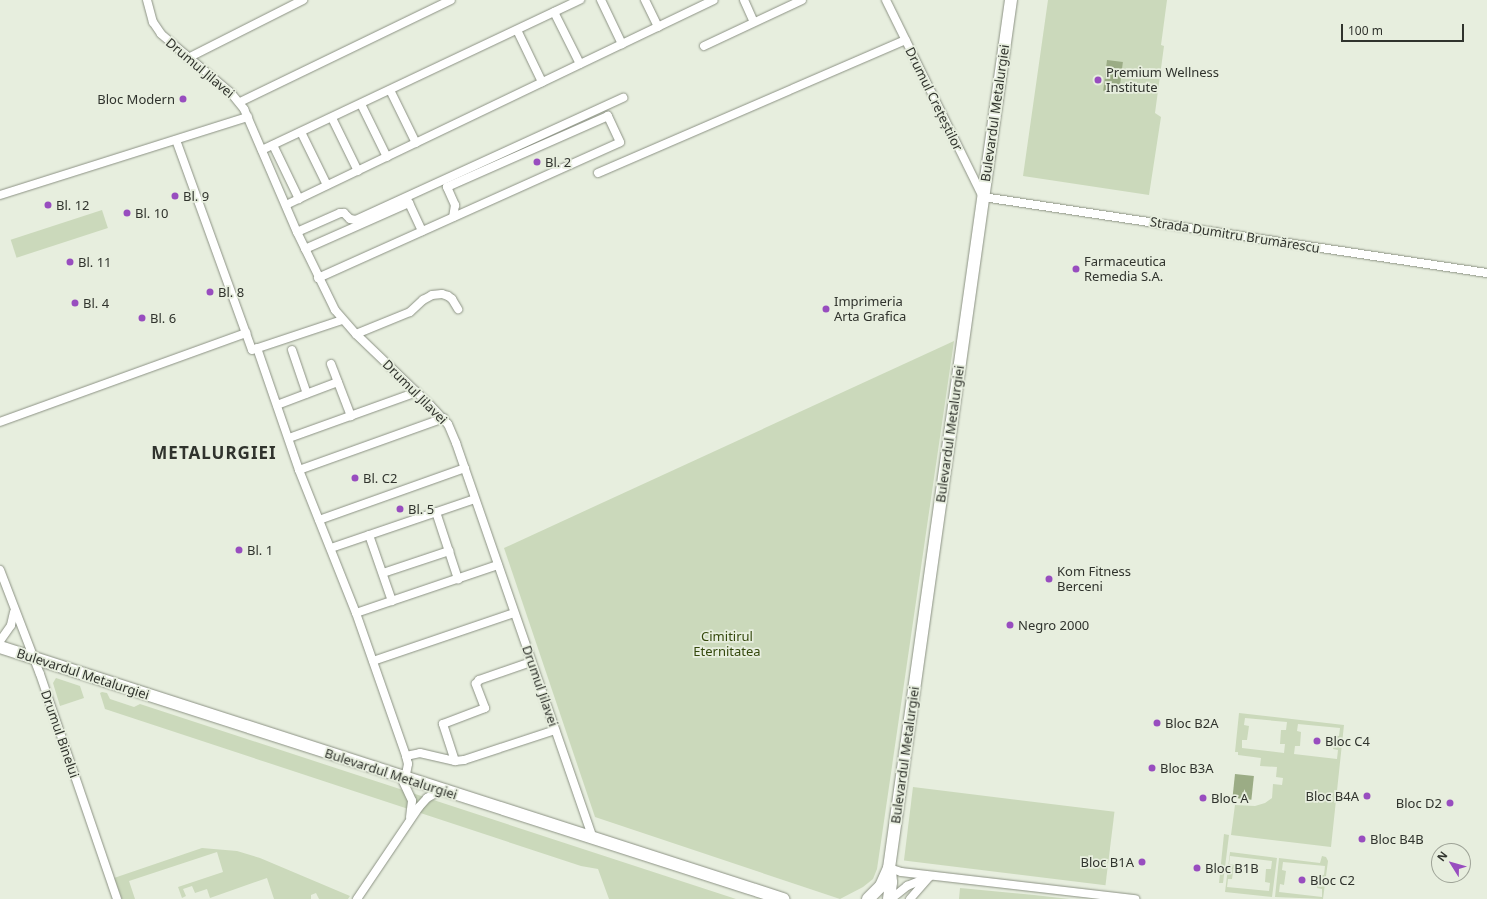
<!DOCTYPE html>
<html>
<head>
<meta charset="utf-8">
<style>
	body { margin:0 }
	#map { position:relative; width:1487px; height:899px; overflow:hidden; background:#e7eede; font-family:"Noto Sans",sans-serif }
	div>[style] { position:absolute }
	.green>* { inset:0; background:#cbd9bb; transform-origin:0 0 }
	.water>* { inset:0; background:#9bac85; transform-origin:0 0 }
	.roads { filter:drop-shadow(0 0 1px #8c9284) drop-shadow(0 0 1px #8c9284) }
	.minor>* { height:8px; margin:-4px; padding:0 4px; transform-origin:4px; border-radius:4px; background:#fff }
	.secondary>* { height:12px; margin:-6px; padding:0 6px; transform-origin:6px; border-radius:6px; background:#fff }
	.dots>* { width:11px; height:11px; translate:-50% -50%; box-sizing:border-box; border:2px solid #e7eede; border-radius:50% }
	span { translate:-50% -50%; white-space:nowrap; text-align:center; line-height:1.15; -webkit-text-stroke:3.5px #e7eede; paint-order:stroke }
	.street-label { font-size:13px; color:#30332d }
	.poi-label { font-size:13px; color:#30332d }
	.left { translate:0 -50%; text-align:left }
	.right { translate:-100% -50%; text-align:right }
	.park-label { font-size:13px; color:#34480c }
	.district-label { font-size:17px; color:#30332d; font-weight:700; letter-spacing:1px }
	.north { position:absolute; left:1431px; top:843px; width:40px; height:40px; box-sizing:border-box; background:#e7eede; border:1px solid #9ea397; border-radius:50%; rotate:307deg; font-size:11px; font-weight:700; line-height:16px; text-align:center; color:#30332d }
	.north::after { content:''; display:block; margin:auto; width:14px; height:18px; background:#984dbf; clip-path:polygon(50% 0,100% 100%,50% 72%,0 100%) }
	.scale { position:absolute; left:1341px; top:24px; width:123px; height:18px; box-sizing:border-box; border:2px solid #30332d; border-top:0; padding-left:5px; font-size:12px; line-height:14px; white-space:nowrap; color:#30332d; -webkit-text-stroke:3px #e7eede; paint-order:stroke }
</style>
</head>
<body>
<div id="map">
	<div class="green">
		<i style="clip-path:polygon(1048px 0,1167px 0,1161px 45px,1164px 46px,1155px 113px,1161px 117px,1149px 195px,1023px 176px)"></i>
		<i style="left:102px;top:210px;width:19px;height:96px;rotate:72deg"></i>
		<i style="clip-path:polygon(954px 341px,877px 869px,873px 879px,863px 887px,840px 899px,595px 817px,504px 548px)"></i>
		<i style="clip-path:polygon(56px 678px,80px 686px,84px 698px,60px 706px,53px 683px)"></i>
		<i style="clip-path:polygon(102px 692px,107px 693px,110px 699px,134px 707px,140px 704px,736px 899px,609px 899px,598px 869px,581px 866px,105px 709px,100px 693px)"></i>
		<i style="clip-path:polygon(evenodd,1239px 713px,1344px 725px,1331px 847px,1231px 835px,1235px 805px,1255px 806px,1265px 803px,1272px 798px,1273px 784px,1282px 785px,1283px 778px,1276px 777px,1277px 767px,1260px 766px,1261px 758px,1238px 755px,1238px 752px,1235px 752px,1239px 713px,1245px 718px,1287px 722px,1286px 730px,1281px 730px,1280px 744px,1285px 744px,1284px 753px,1242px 748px,1242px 740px,1247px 740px,1249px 726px,1244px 725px,1245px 718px,1239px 713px,1298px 724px,1340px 728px,1339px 736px,1334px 735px,1333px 749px,1338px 750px,1337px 759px,1294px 754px,1295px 746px,1300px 746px,1301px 732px,1297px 731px,1298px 724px)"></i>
		<i style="left:913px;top:787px;width:203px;height:74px;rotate:7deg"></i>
		<i style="clip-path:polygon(1224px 834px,1229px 835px,1223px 883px,1219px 883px)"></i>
		<i style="clip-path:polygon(202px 848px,237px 851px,260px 858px,350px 896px,348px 899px,319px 899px,316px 893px,311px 895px,311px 899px,274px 899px,267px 878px,210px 898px,207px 889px,195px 893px,192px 886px,183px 889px,186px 896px,182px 898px,178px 887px,223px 872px,217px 852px,129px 881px,135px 899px,122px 899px,114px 878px)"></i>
		<i style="clip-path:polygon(evenodd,1230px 852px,1277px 858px,1272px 897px,1225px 892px,1230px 852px,1230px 856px,1272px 861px,1271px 869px,1266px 869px,1265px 882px,1270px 883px,1269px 891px,1227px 887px,1228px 879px,1232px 879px,1234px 865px,1229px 864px,1230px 856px)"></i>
		<i style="clip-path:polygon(evenodd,1322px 856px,1326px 857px,1328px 861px,1323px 899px,1275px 897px,1279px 858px,1320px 863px,1322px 856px,1283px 862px,1325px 866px,1324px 875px,1319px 874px,1317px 888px,1322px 889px,1322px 897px,1279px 892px,1280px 884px,1284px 885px,1286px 871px,1282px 870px,1283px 862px)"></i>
		<i style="clip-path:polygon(960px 888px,1034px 895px,1070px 899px,959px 899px)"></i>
	</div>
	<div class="water">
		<i style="left:1107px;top:60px;width:16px;height:31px;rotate:7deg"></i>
		<i style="left:1235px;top:774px;width:19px;height:24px;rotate:6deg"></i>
	</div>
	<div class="roads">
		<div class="minor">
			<i style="left:147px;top:0;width:23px;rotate:75deg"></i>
			<i style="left:153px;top:22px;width:14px;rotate:56deg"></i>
			<i style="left:161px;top:34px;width:92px;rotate:40.1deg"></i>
			<i style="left:231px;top:93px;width:21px;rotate:51deg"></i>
			<i style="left:244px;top:109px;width:134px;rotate:66.7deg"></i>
			<i style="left:297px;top:232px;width:87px;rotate:64deg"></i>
			<i style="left:335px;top:310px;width:32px;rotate:49deg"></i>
			<i style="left:356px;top:334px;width:103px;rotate:43.8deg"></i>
			<i style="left:430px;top:405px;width:26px;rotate:47deg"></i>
			<i style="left:448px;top:424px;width:21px;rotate:67deg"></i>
			<i style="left:456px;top:443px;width:419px;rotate:70.9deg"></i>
			<i style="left:601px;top:0;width:49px;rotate:64.5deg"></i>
			<i style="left:645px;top:0;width:30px;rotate:64deg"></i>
			<i style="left:744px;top:0;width:24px;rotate:66deg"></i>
			<i style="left:886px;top:0;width:220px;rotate:63.8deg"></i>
			<i style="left:983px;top:197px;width:510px;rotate:8.58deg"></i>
			<i style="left:554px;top:12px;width:58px;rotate:63.4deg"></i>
			<i style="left:517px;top:30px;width:58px;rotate:64.3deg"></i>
			<i style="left:704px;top:46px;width:108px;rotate:-25.1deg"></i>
			<i style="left:188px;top:58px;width:129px;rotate:-26.8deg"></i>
			<i style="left:390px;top:90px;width:59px;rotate:63.9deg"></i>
			<i style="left:240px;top:102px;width:234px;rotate:-25.8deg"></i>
			<i style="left:361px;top:104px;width:59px;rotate:63.9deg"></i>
			<i style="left:332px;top:118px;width:59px;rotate:63.9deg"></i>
			<i style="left:301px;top:132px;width:59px;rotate:63.9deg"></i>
			<i style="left:176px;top:140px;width:223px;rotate:70.1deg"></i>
			<i style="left:252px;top:350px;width:95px;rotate:-18.4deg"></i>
			<i style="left:273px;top:145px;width:60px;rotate:64.3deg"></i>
			<i style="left:262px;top:150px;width:352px;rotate:-25.3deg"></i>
			<i style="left:598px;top:173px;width:335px;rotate:-23.4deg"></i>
			<i style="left:0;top:195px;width:260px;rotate:-17.5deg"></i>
			<i style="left:286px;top:205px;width:474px;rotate:-25.6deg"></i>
			<i style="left:297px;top:232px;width:47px;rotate:-23.8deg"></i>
			<i style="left:340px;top:213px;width:4px"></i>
			<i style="left:344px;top:213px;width:8px;rotate:45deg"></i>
			<i style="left:350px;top:219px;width:6px;rotate:9deg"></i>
			<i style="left:356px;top:220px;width:294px;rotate:-24.6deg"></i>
			<i style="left:305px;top:249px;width:114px;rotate:-23.9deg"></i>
			<i style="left:409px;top:203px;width:31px;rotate:65deg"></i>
			<i style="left:318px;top:278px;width:331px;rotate:-24.2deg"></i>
			<i style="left:620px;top:142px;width:29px;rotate:-115deg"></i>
			<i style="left:608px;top:116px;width:176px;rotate:156.2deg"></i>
			<i style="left:447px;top:187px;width:20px;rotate:66deg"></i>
			<i style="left:455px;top:205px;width:12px;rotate:99deg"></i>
			<i style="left:356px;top:334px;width:58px;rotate:-22.2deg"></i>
			<i style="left:410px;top:312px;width:18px;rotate:-43deg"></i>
			<i style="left:423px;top:300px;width:10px;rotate:-29deg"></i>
			<i style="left:432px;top:295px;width:10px;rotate:-6deg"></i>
			<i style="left:442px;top:294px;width:6px;rotate:18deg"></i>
			<i style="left:448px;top:296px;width:5px;rotate:37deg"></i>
			<i style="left:452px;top:299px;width:12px;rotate:59deg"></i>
			<i style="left:257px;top:348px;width:129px;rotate:71deg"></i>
			<i style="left:299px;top:470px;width:154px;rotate:-19.7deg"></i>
			<i style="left:292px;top:350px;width:46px;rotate:71.2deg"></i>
			<i style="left:331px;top:364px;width:56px;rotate:69deg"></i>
			<i style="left:277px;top:405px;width:65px;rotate:-20.7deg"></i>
			<i style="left:0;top:422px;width:262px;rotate:-19.9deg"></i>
			<i style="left:289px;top:438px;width:136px;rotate:-19.8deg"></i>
			<i style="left:299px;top:470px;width:154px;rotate:68.3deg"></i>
			<i style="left:356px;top:613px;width:151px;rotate:70.7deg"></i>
			<i style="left:406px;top:756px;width:8px;rotate:76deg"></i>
			<i style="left:408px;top:764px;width:15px;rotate:101deg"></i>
			<i style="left:436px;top:512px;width:71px;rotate:71.8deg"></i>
			<i style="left:319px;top:520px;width:155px;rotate:-19.6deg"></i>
			<i style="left:369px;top:535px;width:70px;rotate:70.8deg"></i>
			<i style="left:331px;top:548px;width:152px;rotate:-18.8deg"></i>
			<i style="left:0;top:570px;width:111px;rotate:69deg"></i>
			<i style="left:40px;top:674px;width:238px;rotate:71.1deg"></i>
			<i style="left:383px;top:573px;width:70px;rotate:-18.4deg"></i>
			<i style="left:356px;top:613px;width:150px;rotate:-18.7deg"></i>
			<i style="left:0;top:641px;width:19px;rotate:-55deg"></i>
			<i style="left:11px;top:625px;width:13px;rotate:-77deg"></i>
			<i style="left:373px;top:661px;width:149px;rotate:-18.8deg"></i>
			<i style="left:406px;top:756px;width:14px;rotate:-12deg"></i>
			<i style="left:420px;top:753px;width:36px;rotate:13deg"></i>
			<i style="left:455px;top:761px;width:9px;rotate:-6deg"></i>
			<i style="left:464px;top:760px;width:96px;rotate:-18.2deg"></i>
			<i style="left:455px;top:761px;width:39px;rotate:-108deg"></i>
			<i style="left:443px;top:724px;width:45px;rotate:-20.9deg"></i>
			<i style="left:485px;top:708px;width:26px;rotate:-111deg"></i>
			<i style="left:476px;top:684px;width:5px;rotate:-53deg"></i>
			<i style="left:479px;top:680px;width:55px;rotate:-19.1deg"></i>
			<i style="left:401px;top:777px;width:26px;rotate:65deg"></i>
			<i style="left:412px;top:801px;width:16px;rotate:97deg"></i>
			<i style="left:889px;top:868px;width:13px;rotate:18deg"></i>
			<i style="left:901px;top:872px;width:236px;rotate:6.6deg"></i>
			<i style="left:357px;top:899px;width:111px;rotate:-56deg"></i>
			<i style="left:419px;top:807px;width:12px;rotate:-48deg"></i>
			<i style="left:427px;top:798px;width:16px;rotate:-30deg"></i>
			<i style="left:891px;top:899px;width:21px;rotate:-39deg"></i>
			<i style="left:907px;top:886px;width:24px;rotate:-22deg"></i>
			<i style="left:910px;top:899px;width:29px;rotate:-49deg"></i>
		</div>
		<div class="secondary">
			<i style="left:0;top:647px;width:823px;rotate:17.84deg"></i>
			<i style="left:868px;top:899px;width:18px;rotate:-45deg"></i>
			<i style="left:881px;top:886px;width:20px;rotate:-66deg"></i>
			<i style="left:889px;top:868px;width:877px;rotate:-82deg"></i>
			<i style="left:889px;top:899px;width:17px;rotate:-83deg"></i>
			<i style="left:891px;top:882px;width:11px;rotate:-95deg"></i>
		</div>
	</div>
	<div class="dots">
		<i style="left:1098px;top:80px;background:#984dbf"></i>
		<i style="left:183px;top:99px;background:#984dbf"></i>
		<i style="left:537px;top:162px;background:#984dbf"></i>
		<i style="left:175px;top:196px;background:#984dbf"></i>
		<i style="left:48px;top:205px;background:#984dbf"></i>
		<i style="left:127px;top:213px;background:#984dbf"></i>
		<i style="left:70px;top:262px;background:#984dbf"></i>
		<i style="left:1076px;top:269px;background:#984dbf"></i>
		<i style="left:210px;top:292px;background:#984dbf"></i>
		<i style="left:75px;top:303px;background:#984dbf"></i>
		<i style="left:826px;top:309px;background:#984dbf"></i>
		<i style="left:142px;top:318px;background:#984dbf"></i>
		<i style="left:355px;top:478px;background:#984dbf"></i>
		<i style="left:400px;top:509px;background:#984dbf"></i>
		<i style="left:239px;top:550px;background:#984dbf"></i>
		<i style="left:1049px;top:579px;background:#984dbf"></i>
		<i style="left:1010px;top:625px;background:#984dbf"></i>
		<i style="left:1157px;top:723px;background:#984dbf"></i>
		<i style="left:1317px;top:741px;background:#984dbf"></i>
		<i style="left:1152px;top:768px;background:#984dbf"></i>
		<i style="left:1367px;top:796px;background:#984dbf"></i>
		<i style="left:1203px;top:798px;background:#984dbf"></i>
		<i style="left:1450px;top:803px;background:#984dbf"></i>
		<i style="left:1362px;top:839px;background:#984dbf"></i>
		<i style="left:1142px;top:862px;background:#984dbf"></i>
		<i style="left:1197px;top:868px;background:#984dbf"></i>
		<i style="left:1302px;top:880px;background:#984dbf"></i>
	</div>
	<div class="street-label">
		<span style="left:200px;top:68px;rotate:40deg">Drumul Jilavei</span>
		<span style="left:934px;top:99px;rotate:64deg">Drumul Crețeștilor</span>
		<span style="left:995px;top:113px;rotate:-82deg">Bulevardul Metalurgiei</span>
		<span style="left:1235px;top:235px;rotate:9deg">Strada Dumitru Brumărescu</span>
		<span style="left:415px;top:392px;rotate:45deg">Drumul Jilavei</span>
		<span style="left:950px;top:434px;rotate:-82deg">Bulevardul Metalurgiei</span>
		<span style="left:83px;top:674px;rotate:18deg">Bulevardul Metalurgiei</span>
		<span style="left:540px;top:686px;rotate:71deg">Drumul Jilavei</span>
		<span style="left:60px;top:734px;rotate:71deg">Drumul Binelui</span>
		<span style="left:905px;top:755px;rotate:-82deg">Bulevardul Metalurgiei</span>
		<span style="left:391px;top:774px;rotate:18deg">Bulevardul Metalurgiei</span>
	</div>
	<div class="poi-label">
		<span class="left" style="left:1106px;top:80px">Premium Wellness<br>Institute</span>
		<span class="right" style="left:175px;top:99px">Bloc Modern</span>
		<span class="left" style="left:545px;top:162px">Bl. 2</span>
		<span class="left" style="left:183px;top:196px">Bl. 9</span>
		<span class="left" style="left:56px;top:205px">Bl. 12</span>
		<span class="left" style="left:135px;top:213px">Bl. 10</span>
		<span class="left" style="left:78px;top:262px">Bl. 11</span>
		<span class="left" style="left:1084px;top:269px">Farmaceutica<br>Remedia S.A.</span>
		<span class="left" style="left:218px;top:292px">Bl. 8</span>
		<span class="left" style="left:834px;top:309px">Imprimeria<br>Arta Grafica</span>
		<span class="left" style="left:83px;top:303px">Bl. 4</span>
		<span class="left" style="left:150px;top:318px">Bl. 6</span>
		<span class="left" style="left:363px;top:478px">Bl. C2</span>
		<span class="left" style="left:408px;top:509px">Bl. 5</span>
		<span class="left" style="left:247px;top:550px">Bl. 1</span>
		<span class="left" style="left:1057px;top:579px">Kom Fitness<br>Berceni</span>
		<span class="left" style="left:1018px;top:625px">Negro 2000</span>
		<span class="left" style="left:1165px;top:723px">Bloc B2A</span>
		<span class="left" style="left:1325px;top:741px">Bloc C4</span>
		<span class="left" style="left:1160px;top:768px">Bloc B3A</span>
		<span class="right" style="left:1359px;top:796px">Bloc B4A</span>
		<span class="left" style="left:1211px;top:798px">Bloc A</span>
		<span class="right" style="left:1442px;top:803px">Bloc D2</span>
		<span class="left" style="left:1370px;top:839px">Bloc B4B</span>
		<span class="right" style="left:1134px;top:862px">Bloc B1A</span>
		<span class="left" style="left:1205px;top:868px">Bloc B1B</span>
		<span class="left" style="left:1310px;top:880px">Bloc C2</span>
	</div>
	<div class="park-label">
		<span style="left:727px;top:644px">Cimitirul<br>Eternitatea</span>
	</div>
	<div class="district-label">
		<span style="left:214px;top:453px">METALURGIEI</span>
	</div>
	<div class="north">N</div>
	<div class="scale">100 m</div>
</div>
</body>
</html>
